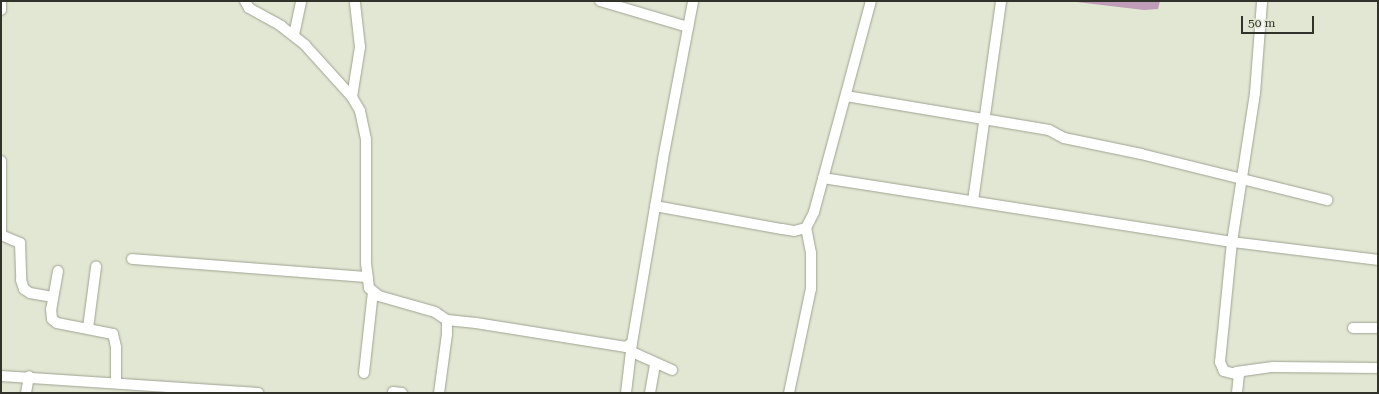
<!DOCTYPE html>
<html>
<head>
<meta charset="utf-8">
<style>
	body { margin:0 }
	#map { position:relative; width:1379px; height:394px; overflow:hidden; background:#e1e7d3; font-family:"Roboto Serif",serif }
	div>[style] { position:absolute }
	.water>* { inset:0; background:#bf9cb7 }
	.roads { filter:drop-shadow(0 0 1px #9ea391) drop-shadow(0 0 1px #9ea391) }
	.minor>* { height:10px; margin:-5px; padding:0 5px; transform-origin:5px; border-radius:5px; background:#fff }
	span { translate:-50% -50%; white-space:nowrap; text-align:center; line-height:1.15; -webkit-text-stroke:3px #e1e7d3; paint-order:stroke }
	.frame { position:absolute; inset:0; border:2px solid #31332b; pointer-events:none }
	.scale { position:absolute; left:1241px; top:16px; width:73px; height:18px; box-sizing:border-box; border:2px solid #31332b; border-top:0; padding-left:5px; font-size:12px; line-height:14px; white-space:nowrap; color:#31332b; -webkit-text-stroke:3px #e1e7d3; paint-order:stroke }
</style>
</head>
<body>
<div id="map">
	<div class="water">
		<i style="clip-path:polygon(1068px 1px,1160px 1px,1158px 9px,1144px 10px)"></i>
	</div>
	<div class="roads">
		<div class="minor">
			<i style="left:245px;top:1px;width:8px;rotate:60deg"></i>
			<i style="left:249px;top:8px;width:37px;rotate:29deg"></i>
			<i style="left:281px;top:26px;width:31px;rotate:38deg"></i>
			<i style="left:305px;top:45px;width:70px;rotate:47.9deg"></i>
			<i style="left:352px;top:97px;width:16px;rotate:60deg"></i>
			<i style="left:360px;top:111px;width:29px;rotate:78deg"></i>
			<i style="left:366px;top:139px;width:124px;rotate:90deg"></i>
			<i style="left:366px;top:263px;width:25px;rotate:83deg"></i>
			<i style="left:369px;top:288px;width:13px;rotate:39deg"></i>
			<i style="left:379px;top:296px;width:58px;rotate:15.9deg"></i>
			<i style="left:435px;top:312px;width:14px;rotate:34deg"></i>
			<i style="left:447px;top:320px;width:14px;rotate:90deg"></i>
			<i style="left:447px;top:334px;width:60px;rotate:97.7deg"></i>
			<i style="left:600px;top:1px;width:92px;rotate:16.5deg"></i>
			<i style="left:1px;top:10px;width:9px;rotate:-90deg"></i>
			<i style="left:294px;top:35px;width:35px;rotate:-78deg"></i>
			<i style="left:846px;top:96px;width:206px;rotate:9.5deg"></i>
			<i style="left:1049px;top:130px;width:17px;rotate:28deg"></i>
			<i style="left:1064px;top:138px;width:79px;rotate:11.7deg"></i>
			<i style="left:1141px;top:154px;width:192px;rotate:13.9deg"></i>
			<i style="left:352px;top:97px;width:51px;rotate:-80.9deg"></i>
			<i style="left:360px;top:47px;width:44px;rotate:-96.5deg"></i>
			<i style="left:1px;top:161px;width:73px;rotate:90deg"></i>
			<i style="left:823px;top:178px;width:414px;rotate:8.9deg"></i>
			<i style="left:1232px;top:242px;width:147px;rotate:7deg"></i>
			<i style="left:973px;top:201px;width:202px;rotate:-82deg"></i>
			<i style="left:655px;top:206px;width:129px;rotate:10.3deg"></i>
			<i style="left:782px;top:229px;width:12px;rotate:9deg"></i>
			<i style="left:794px;top:231px;width:12px;rotate:-14deg"></i>
			<i style="left:806px;top:228px;width:18px;rotate:-63deg"></i>
			<i style="left:814px;top:212px;width:219px;rotate:-74.9deg"></i>
			<i style="left:1px;top:235px;width:21px;rotate:23deg"></i>
			<i style="left:20px;top:243px;width:37px;rotate:88deg"></i>
			<i style="left:21px;top:280px;width:9px;rotate:72deg"></i>
			<i style="left:24px;top:289px;width:7px;rotate:34deg"></i>
			<i style="left:30px;top:293px;width:23px;rotate:10deg"></i>
			<i style="left:132px;top:259px;width:236px;rotate:4.4deg"></i>
			<i style="left:58px;top:271px;width:39px;rotate:100deg"></i>
			<i style="left:51px;top:309px;width:10px;rotate:84deg"></i>
			<i style="left:52px;top:319px;width:6px;rotate:39deg"></i>
			<i style="left:57px;top:323px;width:57px;rotate:11.1deg"></i>
			<i style="left:113px;top:334px;width:13px;rotate:77deg"></i>
			<i style="left:116px;top:347px;width:36px;rotate:90deg"></i>
			<i style="left:447px;top:320px;width:29px;rotate:6deg"></i>
			<i style="left:476px;top:323px;width:152px;rotate:9.1deg"></i>
			<i style="left:626px;top:347px;width:7px;rotate:-34deg"></i>
			<i style="left:632px;top:343px;width:187px;rotate:-80.4deg"></i>
			<i style="left:663px;top:159px;width:161px;rotate:-79.2deg"></i>
			<i style="left:88px;top:328px;width:62px;rotate:-82.5deg"></i>
			<i style="left:1353px;top:328px;width:25px"></i>
			<i style="left:632px;top:352px;width:44px;rotate:24.2deg"></i>
			<i style="left:1236px;top:372px;width:37px;rotate:-8deg"></i>
			<i style="left:1273px;top:367px;width:105px;rotate:0.5deg"></i>
			<i style="left:364px;top:373px;width:81px;rotate:-83.7deg"></i>
			<i style="left:1px;top:376px;width:258px;rotate:3.8deg"></i>
			<i style="left:393px;top:392px;width:9px;rotate:6deg"></i>
			<i style="left:26px;top:393px;width:17px;rotate:-80deg"></i>
			<i style="left:626px;top:393px;width:50px;rotate:-83.2deg"></i>
			<i style="left:650px;top:393px;width:27px;rotate:-80deg"></i>
			<i style="left:789px;top:393px;width:106px;rotate:-78.1deg"></i>
			<i style="left:811px;top:289px;width:36px;rotate:-90deg"></i>
			<i style="left:811px;top:253px;width:25px;rotate:-101deg"></i>
			<i style="left:1237px;top:393px;width:18px;rotate:-84deg"></i>
			<i style="left:1239px;top:375px;width:16px;rotate:-165deg"></i>
			<i style="left:1224px;top:371px;width:10px;rotate:-114deg"></i>
			<i style="left:1220px;top:362px;width:121px;rotate:-84.3deg"></i>
			<i style="left:1232px;top:242px;width:151px;rotate:-81.2deg"></i>
			<i style="left:1255px;top:93px;width:92px;rotate:-85.6deg"></i>
		</div>
	</div>
	<div class="frame"></div>
	<div class="scale">50 m</div>
</div>
</body>
</html>
